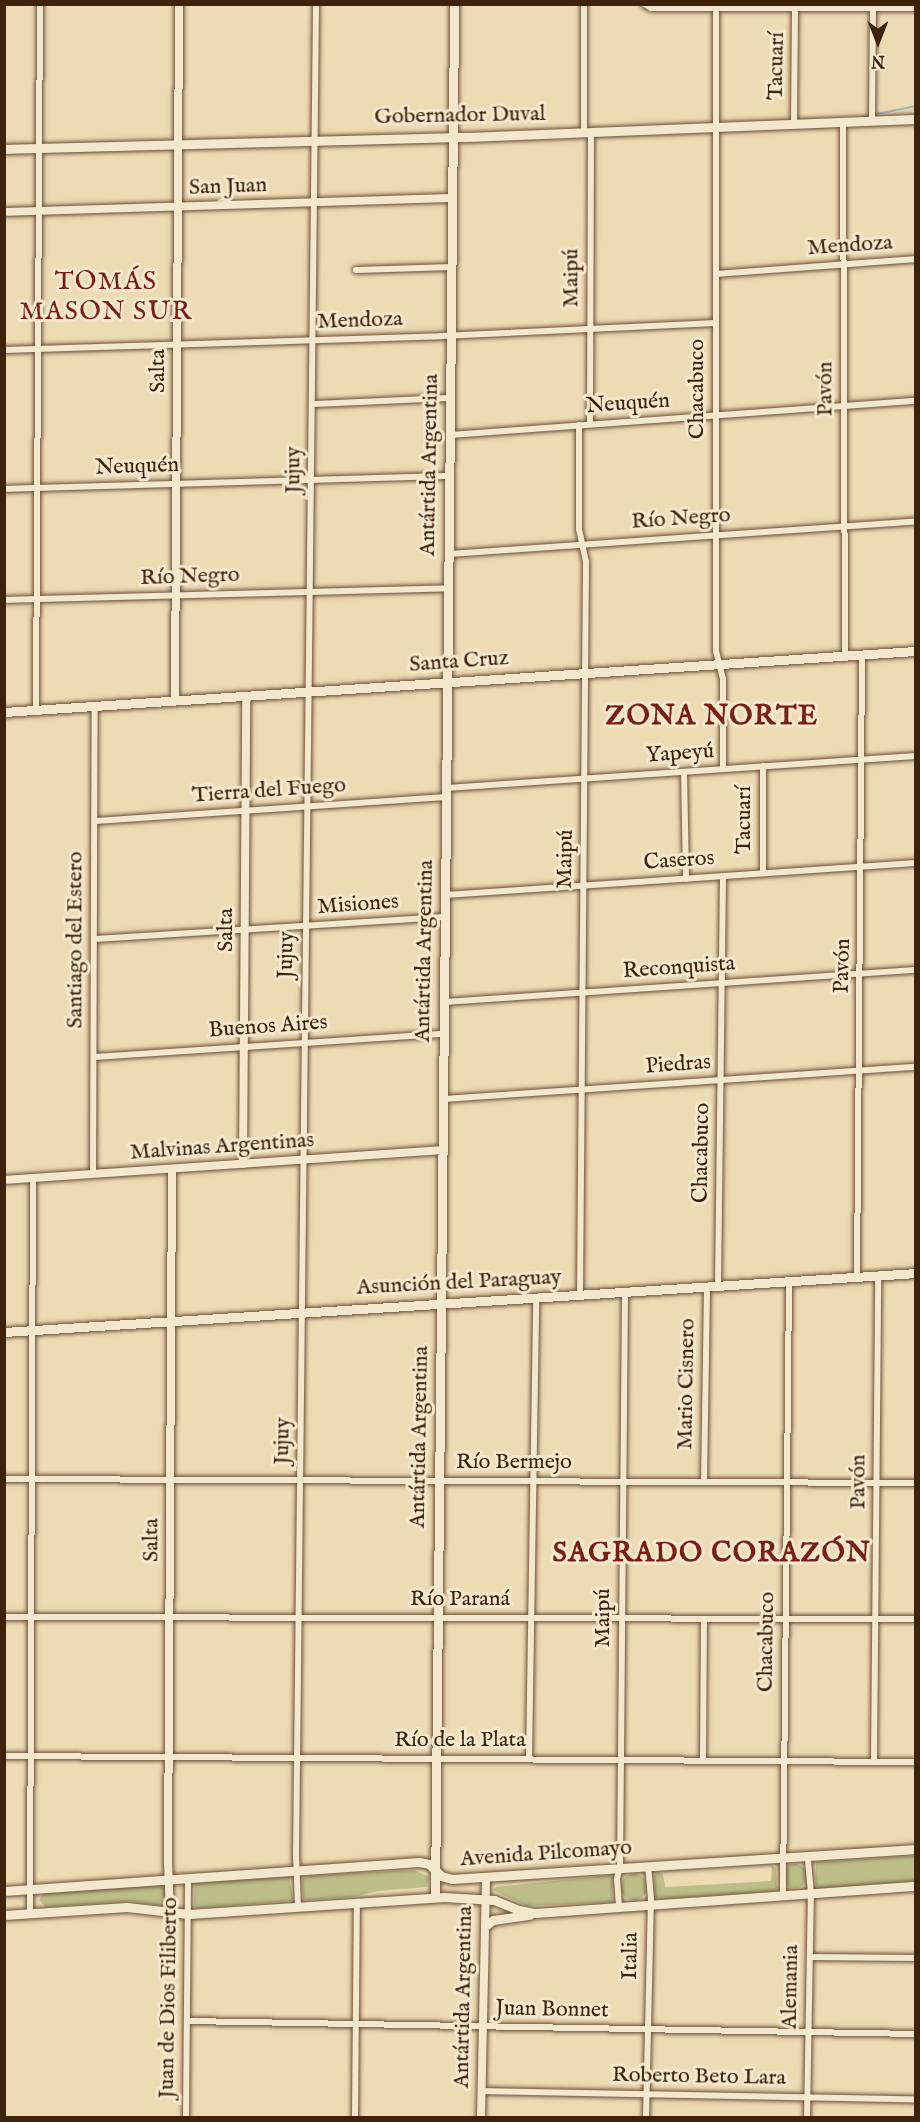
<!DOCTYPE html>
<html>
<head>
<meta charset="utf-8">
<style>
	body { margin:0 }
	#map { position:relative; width:920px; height:2122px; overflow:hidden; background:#eddbb4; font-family:"IM FELL English",serif }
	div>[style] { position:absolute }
	.green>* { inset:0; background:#bebe89 }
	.round { border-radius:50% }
	.stream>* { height:2px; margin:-1px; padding:0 1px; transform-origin:1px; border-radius:1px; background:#a0b8b9 }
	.roads { filter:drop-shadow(0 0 2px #6a5036) drop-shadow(0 0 2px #6a5036) }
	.minor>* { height:6px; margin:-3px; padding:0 3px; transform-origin:3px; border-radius:3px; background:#f3e8ce }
	.tertiary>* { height:8px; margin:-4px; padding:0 4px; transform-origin:4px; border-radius:4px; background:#f3e8ce }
	.secondary>* { height:9px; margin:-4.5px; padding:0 4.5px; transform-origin:4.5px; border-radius:4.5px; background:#f3e8ce }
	span { translate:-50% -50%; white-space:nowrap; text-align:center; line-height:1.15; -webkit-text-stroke:6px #f3e8ce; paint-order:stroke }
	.street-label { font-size:22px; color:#3e220c }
	.quarter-label { font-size:26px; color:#7a1f14; letter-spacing:1.5px }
	.district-label { font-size:28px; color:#7a1f14; font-weight:700; letter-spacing:1.5px }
	.frame { position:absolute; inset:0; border:6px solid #3e220c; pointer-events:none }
	.north { position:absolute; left:848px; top:12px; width:60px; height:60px; -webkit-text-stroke:4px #f3e8ce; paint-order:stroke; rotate:180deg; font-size:16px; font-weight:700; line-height:24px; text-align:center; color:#3e220c }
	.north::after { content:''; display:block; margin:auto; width:21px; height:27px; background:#3e220c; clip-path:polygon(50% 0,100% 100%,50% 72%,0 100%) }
</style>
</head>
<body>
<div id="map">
	<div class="green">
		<i style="clip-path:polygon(913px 1856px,915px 1857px,914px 1881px,819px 1888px,815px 1885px,816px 1862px)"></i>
		<i class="round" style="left:783px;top:1864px;width:24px;height:24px"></i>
		<i style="clip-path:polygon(772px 1866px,776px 1868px,777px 1888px,775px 1891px,659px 1899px,655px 1897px,654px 1876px,657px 1872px,663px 1874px,665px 1887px,771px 1881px)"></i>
		<i style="clip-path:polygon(414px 1870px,429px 1877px,427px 1887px,378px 1891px,353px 1897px,307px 1900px,303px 1898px,302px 1880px,304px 1876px)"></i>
		<i class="round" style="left:621px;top:1874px;width:26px;height:26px"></i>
		<i style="clip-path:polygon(610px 1875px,613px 1878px,612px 1902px,527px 1906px,493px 1890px,496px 1887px)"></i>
		<i style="clip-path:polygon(289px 1877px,293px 1898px,291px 1901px,198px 1908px,194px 1906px,195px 1883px)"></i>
		<i style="clip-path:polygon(161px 1885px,165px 1888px,166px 1903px,163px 1906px,130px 1901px,46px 1907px,39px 1900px,44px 1893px)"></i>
	</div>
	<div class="stream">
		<i style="left:862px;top:117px;width:55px;rotate:-11.5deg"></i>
	</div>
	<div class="roads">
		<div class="minor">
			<i style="left:644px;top:4px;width:8px;rotate:30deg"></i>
			<i style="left:651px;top:8px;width:265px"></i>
			<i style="left:716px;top:8px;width:643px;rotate:90deg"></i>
			<i style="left:716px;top:651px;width:29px;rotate:76deg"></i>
			<i style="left:723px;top:679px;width:90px;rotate:90deg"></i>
			<i style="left:872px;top:121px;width:113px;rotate:-89.5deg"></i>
			<i style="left:843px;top:122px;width:534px;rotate:89.79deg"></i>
			<i style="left:794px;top:124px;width:116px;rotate:-89.5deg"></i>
			<i style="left:584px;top:132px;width:128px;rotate:-90deg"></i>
			<i style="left:356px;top:270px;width:96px;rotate:-1.8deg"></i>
			<i style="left:716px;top:274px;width:201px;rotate:-4.3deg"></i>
			<i style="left:4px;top:350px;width:437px;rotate:-1.8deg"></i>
			<i style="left:441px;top:336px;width:275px;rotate:-2.7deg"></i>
			<i style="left:312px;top:404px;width:139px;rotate:-2.5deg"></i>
			<i style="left:590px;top:424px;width:292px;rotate:-89.8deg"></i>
			<i style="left:579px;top:425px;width:104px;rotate:90deg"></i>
			<i style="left:579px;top:529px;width:34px;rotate:78deg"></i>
			<i style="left:586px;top:562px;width:733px;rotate:90.47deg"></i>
			<i style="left:450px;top:435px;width:467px;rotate:-4.2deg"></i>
			<i style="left:4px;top:489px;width:446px;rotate:-1.7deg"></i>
			<i style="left:449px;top:554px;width:468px;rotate:-4deg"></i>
			<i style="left:4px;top:600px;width:444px;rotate:-1.5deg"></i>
			<i style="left:36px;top:710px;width:706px;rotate:-89.68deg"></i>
			<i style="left:763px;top:766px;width:107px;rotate:90deg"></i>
			<i style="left:684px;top:772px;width:107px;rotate:88.9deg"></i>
			<i style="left:446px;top:788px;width:471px;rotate:-3.9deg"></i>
			<i style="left:95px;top:821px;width:352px;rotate:-3.9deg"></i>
			<i style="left:445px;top:895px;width:472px;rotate:-3.9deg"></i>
			<i style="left:94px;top:939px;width:352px;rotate:-3.6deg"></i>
			<i style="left:444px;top:1002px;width:473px;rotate:-3.9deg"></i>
			<i style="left:94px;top:1057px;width:351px;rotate:-3.8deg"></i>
			<i style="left:443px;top:1099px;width:474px;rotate:-3.9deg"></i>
			<i style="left:93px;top:1174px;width:468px;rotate:-89.8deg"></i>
			<i style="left:857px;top:1277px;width:622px;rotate:-89.54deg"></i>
			<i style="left:718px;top:1286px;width:410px;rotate:-89.3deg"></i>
			<i style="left:4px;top:1479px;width:912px;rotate:0.25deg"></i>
			<i style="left:704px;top:1482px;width:195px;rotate:-89.1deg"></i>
			<i style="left:4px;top:1617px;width:912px;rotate:0.13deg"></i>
			<i style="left:4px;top:1756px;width:912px;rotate:0.38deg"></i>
			<i style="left:529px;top:1759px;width:461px;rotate:-89.1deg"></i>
			<i style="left:703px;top:1759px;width:140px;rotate:-89.6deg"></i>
			<i style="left:874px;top:1762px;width:487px;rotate:-89.5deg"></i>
			<i style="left:783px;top:1896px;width:615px;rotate:-89.44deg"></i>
			<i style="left:298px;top:1907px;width:51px;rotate:-92.2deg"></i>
			<i style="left:296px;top:1856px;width:1852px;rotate:-89.38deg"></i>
			<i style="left:619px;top:1907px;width:29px;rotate:-94deg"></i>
			<i style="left:617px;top:1878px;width:10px;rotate:-73deg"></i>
			<i style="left:620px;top:1868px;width:576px;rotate:-89.5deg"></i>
			<i style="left:30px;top:1914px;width:736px;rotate:-89.77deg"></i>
			<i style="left:810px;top:1957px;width:106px;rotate:0.5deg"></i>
			<i style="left:187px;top:2021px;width:729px;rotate:1.02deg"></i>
			<i style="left:482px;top:2091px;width:434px;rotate:1.1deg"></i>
			<i style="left:186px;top:2118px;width:240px;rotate:-89.5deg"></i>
			<i style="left:355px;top:2118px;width:215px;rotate:-89.5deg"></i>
			<i style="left:646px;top:2118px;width:219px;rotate:-88.7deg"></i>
			<i style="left:651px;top:1899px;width:32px;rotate:-95deg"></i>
			<i style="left:807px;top:2118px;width:224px;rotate:-89deg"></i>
			<i style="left:811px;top:1894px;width:38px;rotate:-95deg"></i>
		</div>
		<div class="tertiary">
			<i style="left:4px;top:212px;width:449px;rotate:-1.8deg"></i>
			<i style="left:175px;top:701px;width:697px;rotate:-89.67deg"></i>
			<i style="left:243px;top:1164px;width:468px;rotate:-89.6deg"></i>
			<i style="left:4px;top:1180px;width:440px;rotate:-3.9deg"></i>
			<i style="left:170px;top:1912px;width:49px;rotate:-92.3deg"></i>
			<i style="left:168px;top:1863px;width:694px;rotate:-89.67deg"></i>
			<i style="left:481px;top:2118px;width:241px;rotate:-88.8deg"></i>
		</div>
		<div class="secondary">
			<i style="left:4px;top:149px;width:462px;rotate:-1.5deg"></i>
			<i style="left:466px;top:137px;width:450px;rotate:-2.3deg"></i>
			<i style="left:4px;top:712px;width:914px;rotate:-3.83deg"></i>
			<i style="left:4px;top:1332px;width:914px;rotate:-3.7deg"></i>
			<i style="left:4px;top:1891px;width:416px;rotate:-4deg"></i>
			<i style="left:419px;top:1862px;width:10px;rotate:11deg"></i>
			<i style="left:429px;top:1864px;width:17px;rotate:45deg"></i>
			<i style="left:441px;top:1876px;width:11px;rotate:15deg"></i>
			<i style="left:452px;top:1879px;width:465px;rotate:-3.7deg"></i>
			<i style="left:435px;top:1897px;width:1893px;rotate:-89.42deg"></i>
			<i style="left:4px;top:1915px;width:123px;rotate:-3.7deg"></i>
			<i style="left:127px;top:1907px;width:62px;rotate:6.4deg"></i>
			<i style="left:189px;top:1914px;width:256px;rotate:-3.8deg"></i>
			<i style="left:444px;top:1897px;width:50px;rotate:3.4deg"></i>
			<i style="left:494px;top:1900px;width:27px;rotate:22deg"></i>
			<i style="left:519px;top:1910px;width:16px;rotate:11deg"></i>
			<i style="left:535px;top:1913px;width:382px;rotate:-4.1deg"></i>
			<i style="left:485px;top:1926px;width:10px;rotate:-37deg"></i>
			<i style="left:493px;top:1920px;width:37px;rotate:-8deg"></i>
		</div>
	</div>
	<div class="street-label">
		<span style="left:777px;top:66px;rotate:-89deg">Tacuarí</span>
		<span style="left:460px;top:116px;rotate:-1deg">Gobernador Duval</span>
		<span style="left:228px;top:187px;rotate:-2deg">San Juan</span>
		<span style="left:850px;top:246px;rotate:-4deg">Mendoza</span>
		<span style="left:572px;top:278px;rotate:-90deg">Maipú</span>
		<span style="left:360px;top:321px;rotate:-2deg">Mendoza</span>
		<span style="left:159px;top:371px;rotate:-90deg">Salta</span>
		<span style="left:698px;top:389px;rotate:-90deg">Chacabuco</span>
		<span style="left:826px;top:389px;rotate:-90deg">Pavón</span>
		<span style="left:628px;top:404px;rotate:-4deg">Neuquén</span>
		<span style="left:430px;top:465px;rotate:-89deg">Antártida Argentina</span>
		<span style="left:137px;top:467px;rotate:-2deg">Neuquén</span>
		<span style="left:294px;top:470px;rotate:-90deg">Jujuy</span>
		<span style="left:681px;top:519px;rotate:-4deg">Río Negro</span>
		<span style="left:190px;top:577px;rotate:-2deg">Río Negro</span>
		<span style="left:459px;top:662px;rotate:-4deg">Santa Cruz</span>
		<span style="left:680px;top:754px;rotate:-4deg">Yapeyú</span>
		<span style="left:269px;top:791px;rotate:-4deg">Tierra del Fuego</span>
		<span style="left:745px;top:820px;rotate:-90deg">Tacuarí</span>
		<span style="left:566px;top:859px;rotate:-89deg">Maipú</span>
		<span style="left:679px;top:861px;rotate:-4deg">Caseros</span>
		<span style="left:358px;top:905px;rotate:-4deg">Misiones</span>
		<span style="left:227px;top:930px;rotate:-90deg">Salta</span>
		<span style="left:76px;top:940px;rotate:-90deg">Santiago del Estero</span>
		<span style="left:425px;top:951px;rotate:-89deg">Antártida Argentina</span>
		<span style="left:287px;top:955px;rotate:-89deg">Jujuy</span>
		<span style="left:843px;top:966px;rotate:-89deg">Pavón</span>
		<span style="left:679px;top:968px;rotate:-4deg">Reconquista</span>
		<span style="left:268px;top:1027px;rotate:-4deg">Buenos Aires</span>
		<span style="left:678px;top:1065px;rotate:-4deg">Piedras</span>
		<span style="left:222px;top:1147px;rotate:-4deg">Malvinas Argentinas</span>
		<span style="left:702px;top:1153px;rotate:-89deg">Chacabuco</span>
		<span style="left:459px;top:1283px;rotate:-3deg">Asunción del Paraguay</span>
		<span style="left:687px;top:1384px;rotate:-89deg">Mario Cisnero</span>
		<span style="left:420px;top:1437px;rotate:-89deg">Antártida Argentina</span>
		<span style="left:283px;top:1441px;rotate:-89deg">Jujuy</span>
		<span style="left:514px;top:1463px">Río Bermejo</span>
		<span style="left:859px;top:1482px;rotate:-90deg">Pavón</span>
		<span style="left:152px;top:1540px;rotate:-90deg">Salta</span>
		<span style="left:460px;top:1600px">Río Paraná</span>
		<span style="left:604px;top:1618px;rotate:-90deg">Maipú</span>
		<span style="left:767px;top:1642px;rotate:-89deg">Chacabuco</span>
		<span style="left:460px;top:1741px">Río de la Plata</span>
		<span style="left:546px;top:1854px;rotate:-4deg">Avenida Pilcomayo</span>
		<span style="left:631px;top:1956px;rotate:-89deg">Italia</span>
		<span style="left:791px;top:1987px;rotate:-89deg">Alemania</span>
		<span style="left:464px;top:1997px;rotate:-89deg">Antártida Argentina</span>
		<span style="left:169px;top:1998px;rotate:-89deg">Juan de Dios Filiberto</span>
		<span style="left:552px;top:2010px;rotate:1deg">Juan Bonnet</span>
		<span style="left:699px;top:2077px;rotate:1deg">Roberto Beto Lara</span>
	</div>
	<div class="quarter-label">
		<span style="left:106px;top:297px">TOMÁS<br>MASON SUR</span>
	</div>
	<div class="district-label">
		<span style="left:712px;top:717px">ZONA NORTE</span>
		<span style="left:712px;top:1554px">SAGRADO CORAZÓN</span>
	</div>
	<div class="frame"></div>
	<div class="north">N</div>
</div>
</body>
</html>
